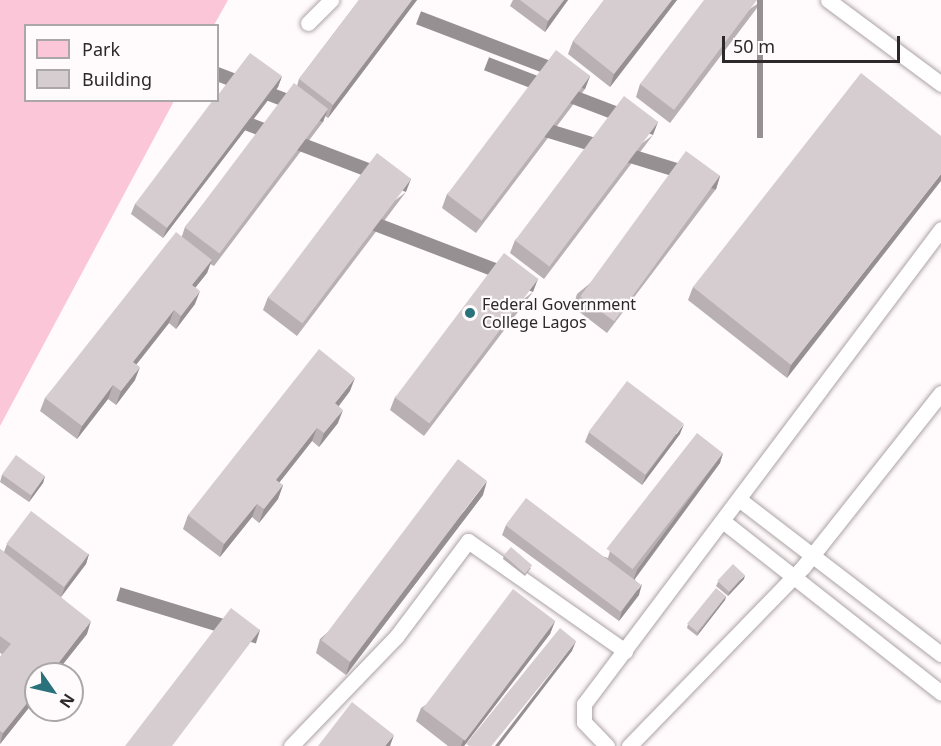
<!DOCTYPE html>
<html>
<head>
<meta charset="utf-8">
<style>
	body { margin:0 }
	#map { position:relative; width:941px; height:746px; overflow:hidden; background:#fffafb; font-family:"Noto Sans",sans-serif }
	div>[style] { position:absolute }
	.green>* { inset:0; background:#fbc6d7 }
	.roads { filter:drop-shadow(0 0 2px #aca3a6) drop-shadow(0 0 2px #aca3a6) }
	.lane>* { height:15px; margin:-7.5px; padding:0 7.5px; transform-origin:7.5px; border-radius:7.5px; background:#fff }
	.wall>* { inset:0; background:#b8b0b3 }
	.shaded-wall>* { inset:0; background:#969092; transform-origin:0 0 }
	.building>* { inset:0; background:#d6cdd0; transform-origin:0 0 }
	.dots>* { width:16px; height:16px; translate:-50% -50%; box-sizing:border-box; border:3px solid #fffafb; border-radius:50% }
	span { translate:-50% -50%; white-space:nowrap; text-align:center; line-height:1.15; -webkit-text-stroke:4.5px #fffafb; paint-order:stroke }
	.poi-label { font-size:16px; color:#2d292a }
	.left { translate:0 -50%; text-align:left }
	.legend { position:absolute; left:24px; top:24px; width:195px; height:78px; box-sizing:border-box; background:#fffafb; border:2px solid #aba6a7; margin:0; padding:8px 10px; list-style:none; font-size:18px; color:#2d292a }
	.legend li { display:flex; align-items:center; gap:12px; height:30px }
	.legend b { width:30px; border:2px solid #aba6a7 }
	.north { position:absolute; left:24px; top:662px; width:60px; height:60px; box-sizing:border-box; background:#fffafb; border:2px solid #aba6a7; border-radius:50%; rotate:124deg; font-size:16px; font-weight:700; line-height:24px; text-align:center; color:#2d292a }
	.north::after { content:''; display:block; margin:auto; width:21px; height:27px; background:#29727c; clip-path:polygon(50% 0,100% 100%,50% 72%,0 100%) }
	.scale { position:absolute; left:722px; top:36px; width:178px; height:27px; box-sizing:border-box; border:3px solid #2d292a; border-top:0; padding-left:8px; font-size:18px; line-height:21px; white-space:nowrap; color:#2d292a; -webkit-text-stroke:4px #fffafb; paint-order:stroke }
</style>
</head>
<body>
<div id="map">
	<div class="green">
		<i style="clip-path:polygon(0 0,228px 0,214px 25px,26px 26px,26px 100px,174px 101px,0 426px)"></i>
	</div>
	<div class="roads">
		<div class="lane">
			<i style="left:828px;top:0;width:141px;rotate:36.6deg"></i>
			<i style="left:308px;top:23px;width:33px;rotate:-45deg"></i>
			<i style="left:740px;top:500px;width:253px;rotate:37.5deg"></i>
			<i style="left:724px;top:522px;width:276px;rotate:38.2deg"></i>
			<i style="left:291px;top:746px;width:151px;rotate:-46.1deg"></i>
			<i style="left:396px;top:637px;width:120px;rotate:-53.1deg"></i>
			<i style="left:468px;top:541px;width:192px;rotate:35deg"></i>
			<i style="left:607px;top:746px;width:33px;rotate:-134deg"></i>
			<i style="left:584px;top:722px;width:18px;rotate:-90deg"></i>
			<i style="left:584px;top:704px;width:594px;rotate:-53.07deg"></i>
			<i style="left:629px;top:746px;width:250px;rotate:-45.8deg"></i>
			<i style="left:803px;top:567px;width:222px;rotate:-51.6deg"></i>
		</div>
	</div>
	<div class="wall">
		<i style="clip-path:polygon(359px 0,417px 0,328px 118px,325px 116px,323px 122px,214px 266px,210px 264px,207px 273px,195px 288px,195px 304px,176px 329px,169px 323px,136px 365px,135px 380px,116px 405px,108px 399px,77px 439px,40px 411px,45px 398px,182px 236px,185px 227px,297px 86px,299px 79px)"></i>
		<i style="clip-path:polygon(513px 0,568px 0,545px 32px,510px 6px)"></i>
		<i style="clip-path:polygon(604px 0,677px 0,610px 87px,568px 54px,573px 41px)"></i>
		<i style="clip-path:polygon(763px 0,670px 123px,636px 97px,640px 84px)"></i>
		<i style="clip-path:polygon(282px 76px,278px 87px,163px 238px,131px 214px,135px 204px)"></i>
		<i style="clip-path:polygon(590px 76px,585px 89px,476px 233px,442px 208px,447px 194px)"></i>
		<i style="clip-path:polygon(653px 135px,544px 279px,510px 253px,515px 240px)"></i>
		<i style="clip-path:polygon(941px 136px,787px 378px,688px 300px,693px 287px)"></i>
		<i style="clip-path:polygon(720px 176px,716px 189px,607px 333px,573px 307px,577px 294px)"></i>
		<i style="clip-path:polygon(406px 192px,297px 336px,263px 310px,268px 297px)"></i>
		<i style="clip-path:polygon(533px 292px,424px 436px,390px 410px,395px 397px)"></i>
		<i style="clip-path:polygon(350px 391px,339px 406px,338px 423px,319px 447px,312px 441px,279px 483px,283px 485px,278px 499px,259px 523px,252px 517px,220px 557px,183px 529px,188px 515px)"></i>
		<i style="clip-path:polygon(589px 432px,680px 434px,642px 485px,585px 442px)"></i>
		<i style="clip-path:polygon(723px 453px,720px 463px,635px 579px,639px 595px,619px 621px,502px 535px,506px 525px,608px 558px,610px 551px)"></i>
		<i style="clip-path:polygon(2px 475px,45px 476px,43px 483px,29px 502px,0 482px)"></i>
		<i style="clip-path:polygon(483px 495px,346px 675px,316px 653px,320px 639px)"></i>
		<i style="clip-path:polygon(7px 544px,89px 554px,86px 564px,61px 597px,87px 634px,0 744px,0 657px,2px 654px,0 653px,0 549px,4px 552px)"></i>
		<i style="clip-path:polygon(504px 555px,531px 568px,525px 576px,503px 559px)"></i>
		<i style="clip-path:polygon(744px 579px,728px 596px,716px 586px,718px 582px)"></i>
		<i style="clip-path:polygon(726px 596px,725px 600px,697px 636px,687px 628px,688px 624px)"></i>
		<i style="clip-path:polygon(555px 621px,550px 634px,464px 746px,448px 746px,416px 721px,421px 708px)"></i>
	</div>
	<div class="shaded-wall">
		<i style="clip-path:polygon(412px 0,417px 0,328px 118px,333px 105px)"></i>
		<i style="clip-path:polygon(564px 0,568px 0,545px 32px,548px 21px)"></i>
		<i style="clip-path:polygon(672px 0,677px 0,610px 87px,614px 74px)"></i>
		<i style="left:757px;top:0;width:6px;height:138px"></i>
		<i style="clip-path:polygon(282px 76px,278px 87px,163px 238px,167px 228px)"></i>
		<i style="left:590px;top:76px;width:14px;height:181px;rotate:111deg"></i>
		<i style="left:328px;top:109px;width:14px;height:181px;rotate:111deg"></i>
		<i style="left:658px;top:122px;width:14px;height:181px;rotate:111deg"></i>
		<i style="clip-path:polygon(941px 174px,941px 181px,787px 378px,791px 365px)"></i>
		<i style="left:720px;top:176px;width:14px;height:181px;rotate:107deg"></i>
		<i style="left:411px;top:179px;width:14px;height:181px;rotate:111deg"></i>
		<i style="clip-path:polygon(212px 260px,207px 273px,187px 298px,192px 285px)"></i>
		<i style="left:538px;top:279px;width:14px;height:181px;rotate:111deg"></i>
		<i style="clip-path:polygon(200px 291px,195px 304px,176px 329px,181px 316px)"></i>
		<i style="clip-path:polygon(174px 310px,169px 323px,128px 375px,133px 362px)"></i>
		<i style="clip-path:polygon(140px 367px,135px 380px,116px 405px,121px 391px)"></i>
		<i style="clip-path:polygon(355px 378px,350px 391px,330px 417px,335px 403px)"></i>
		<i style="clip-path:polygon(113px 385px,108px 399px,77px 439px,82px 426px)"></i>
		<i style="clip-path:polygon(343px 410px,338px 423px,319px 447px,324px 433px)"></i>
		<i style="clip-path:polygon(684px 424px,680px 434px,642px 485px,646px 475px)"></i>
		<i style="clip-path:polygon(317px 428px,312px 441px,271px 493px,276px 480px)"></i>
		<i style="clip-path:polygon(723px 453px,720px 463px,633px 581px,637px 570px)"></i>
		<i style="clip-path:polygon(45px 476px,43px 483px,29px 502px,32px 495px)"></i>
		<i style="clip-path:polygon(487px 481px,483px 495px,346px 675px,350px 662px)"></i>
		<i style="clip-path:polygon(283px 485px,278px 499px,259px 523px,264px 509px)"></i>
		<i style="clip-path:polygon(257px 504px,252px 517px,220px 557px,224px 544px)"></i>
		<i style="clip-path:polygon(89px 554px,86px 564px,61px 597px,65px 587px)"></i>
		<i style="clip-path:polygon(745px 575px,744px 579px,728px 596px,729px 593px)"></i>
		<i style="clip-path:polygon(642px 584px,639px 595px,619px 621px,622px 611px)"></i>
		<i style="clip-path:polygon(726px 596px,725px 600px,697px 636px,699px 632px)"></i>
		<i style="clip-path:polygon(91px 621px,87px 634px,55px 674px,50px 674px)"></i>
		<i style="clip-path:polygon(555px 621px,550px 634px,464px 746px,461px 746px,463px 741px)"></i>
		<i style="left:260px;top:630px;width:14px;height:146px;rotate:107deg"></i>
		<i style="clip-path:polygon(576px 641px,572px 651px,499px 746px,495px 746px)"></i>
		<i style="clip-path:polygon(36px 692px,36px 699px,0 744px,3px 733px)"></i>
		<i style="clip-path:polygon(394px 735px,390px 746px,385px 746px)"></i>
	</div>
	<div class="building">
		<i style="clip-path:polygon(359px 0,412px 0,333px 105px,299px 79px)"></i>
		<i style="clip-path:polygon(520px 0,564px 0,548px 21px)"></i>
		<i style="clip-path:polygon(604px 0,672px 0,614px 74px,573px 41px)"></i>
		<i style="clip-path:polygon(704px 0,757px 0,674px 110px,640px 84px)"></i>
		<i style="left:556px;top:50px;width:43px;height:181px;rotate:37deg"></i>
		<i style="clip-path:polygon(250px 53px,282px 76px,167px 228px,135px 204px,213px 100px,218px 100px,218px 95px)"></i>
		<i style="clip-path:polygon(861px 73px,941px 136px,941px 174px,791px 365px,693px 287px)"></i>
		<i style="left:294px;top:83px;width:43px;height:181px;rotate:37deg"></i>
		<i style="left:624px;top:96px;width:43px;height:181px;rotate:37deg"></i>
		<i style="left:686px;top:151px;width:42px;height:180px;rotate:36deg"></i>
		<i style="left:377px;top:153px;width:43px;height:181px;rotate:37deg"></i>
		<i style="clip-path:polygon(176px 232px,212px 260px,192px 285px,200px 291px,181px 316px,174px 310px,133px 362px,140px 367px,121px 391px,113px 385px,82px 426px,45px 398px)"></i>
		<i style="left:504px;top:253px;width:43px;height:181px;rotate:37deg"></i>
		<i style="clip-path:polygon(319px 349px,355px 378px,335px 403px,343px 410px,324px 433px,317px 428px,276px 480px,283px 485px,264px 509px,257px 504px,224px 544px,188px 515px)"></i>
		<i style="left:627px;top:381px;width:71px;height:64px;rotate:37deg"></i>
		<i style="left:697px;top:433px;width:33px;height:147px;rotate:38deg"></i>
		<i style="left:16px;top:455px;width:36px;height:24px;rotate:36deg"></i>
		<i style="left:458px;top:459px;width:36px;height:227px;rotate:37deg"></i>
		<i style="left:526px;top:498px;width:144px;height:34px;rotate:37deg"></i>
		<i style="left:31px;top:511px;width:72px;height:41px;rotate:37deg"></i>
		<i style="left:511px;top:547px;width:28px;height:11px;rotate:41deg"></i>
		<i style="clip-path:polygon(0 549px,91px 621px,50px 674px,36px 674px,36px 692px,3px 733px,0 731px,0 657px,11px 644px,0 636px)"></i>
		<i style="left:733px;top:564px;width:16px;height:23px;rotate:43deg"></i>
		<i style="left:716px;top:588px;width:13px;height:46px;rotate:39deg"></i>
		<i style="left:513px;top:589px;width:53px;height:150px;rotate:37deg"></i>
		<i style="clip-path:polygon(231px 608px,260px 630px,172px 746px,125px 746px)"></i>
		<i style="left:560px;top:628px;width:21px;height:149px;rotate:39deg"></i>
		<i style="clip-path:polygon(352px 702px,394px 735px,385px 746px,318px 746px)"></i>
	</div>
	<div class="dots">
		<i style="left:470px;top:313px;background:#29727c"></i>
	</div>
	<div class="poi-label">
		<span class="left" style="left:482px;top:313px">Federal Government<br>College Lagos</span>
	</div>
	<ul class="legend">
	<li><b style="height:16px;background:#fbc6d7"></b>Park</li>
	<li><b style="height:16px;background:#d6cdd0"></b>Building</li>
	</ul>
	<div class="north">N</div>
	<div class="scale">50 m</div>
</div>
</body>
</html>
